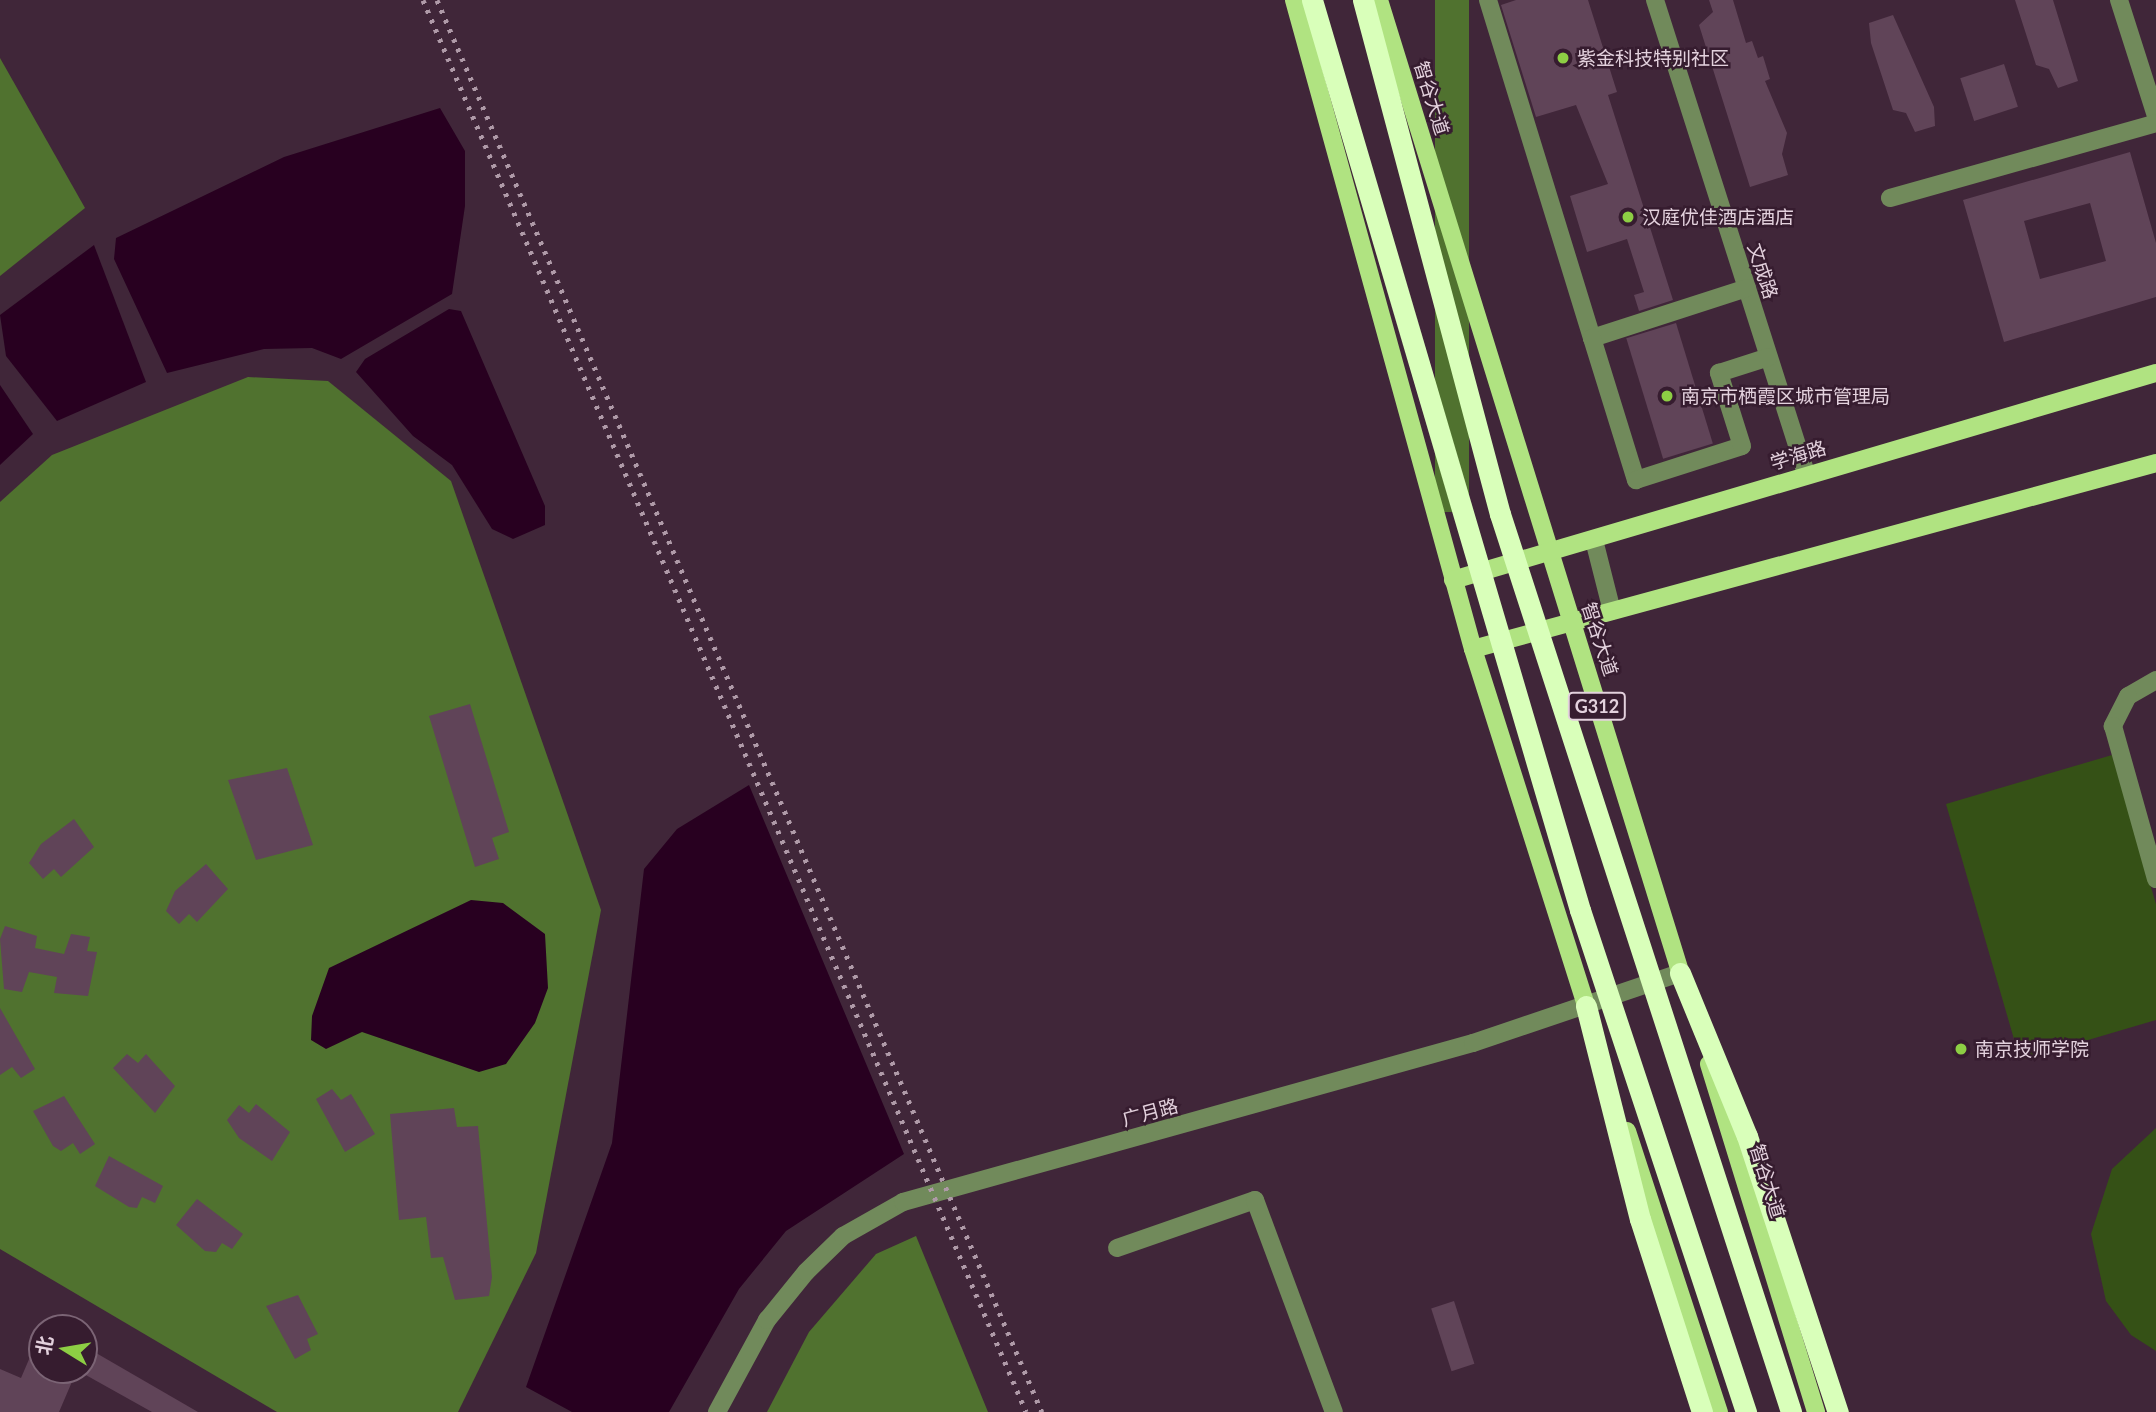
<!DOCTYPE html>
<html>
<head>
<meta charset="utf-8">
<style>
	body { margin:0 }
	#map { position:relative; width:2156px; height:1412px; overflow:hidden; background:#402639; font-family:Lato,"Noto Sans SC",sans-serif }
	div>[style] { position:absolute }
	.green>* { inset:0; background:#355116 }
	.forest>* { inset:0; background:#50722f; transform-origin:0 0 }
	.water>* { inset:0; background:#280020 }
	.building>* { inset:0; background:#604458; transform-origin:0 0 }
	.minor>* { height:18px; margin:-9px; padding:0 9px; transform-origin:9px; border-radius:9px; background:#718a5b }
	.major>* { height:18px; margin:-9px; padding:0 9px; transform-origin:9px; border-radius:9px; background:#b0e381 }
	.highway>* { height:21px; margin:-10.5px; padding:0 10.5px; transform-origin:10.5px; border-radius:10.5px; background:#d9ffba }
	.rail>* { height:5px; margin-top:-2.5px; transform-origin:0; background:repeating-linear-gradient(90deg,#af9aa8 0 3.5px,transparent 0 10.5px) }
	.dots>* { width:19px; height:19px; translate:-50% -50%; box-sizing:border-box; border:4px solid #361c2f; border-radius:50% }
	span { translate:-50% -50%; white-space:nowrap; text-align:center; line-height:1.15; -webkit-text-stroke:5px #361c2f; paint-order:stroke }
	.shield-label span { padding:2px 5px; background:#361c2f; border:2px solid; border-radius:5px; -webkit-text-stroke-width:0 }
	.shield-label { font-size:18px; color:#e3d1dd; font-weight:700 }
	.poi-label { font-size:19px; color:#e3d1dd }
	.left { translate:0 -50%; text-align:left }
	.street-label { font-size:19px; color:#e3d1dd }
	.north { position:absolute; left:28px; top:1314px; width:70px; height:70px; box-sizing:border-box; background:#361c2f; border:2px solid #7b6475; border-radius:50%; rotate:281deg; font-size:19px; font-weight:700; line-height:28px; text-align:center; color:#e3d1dd }
	.north::after { content:''; display:block; margin:auto; width:24px; height:32px; background:#8dce44; clip-path:polygon(50% 0,100% 100%,50% 72%,0 100%) }
</style>
</head>
<body>
<div id="map">
	<div class="green">
		<i style="clip-path:polygon(2112px 755px,2156px 904px,2156px 1020px,2020px 1060px,1946px 804px)"></i>
		<i style="clip-path:polygon(2156px 1128px,2156px 1351px,2131px 1335px,2106px 1301px,2091px 1234px,2112px 1169px)"></i>
	</div>
	<div class="forest">
		<i style="left:1435px;top:0;width:34px;height:512px"></i>
		<i style="clip-path:polygon(0 58px,85px 208px,0 276px)"></i>
		<i style="clip-path:polygon(248px 377px,328px 381px,451px 481px,601px 910px,536px 1253px,458px 1412px,277px 1412px,0 1249px,0 502px,52px 455px)"></i>
		<i style="clip-path:polygon(916px 1236px,988px 1412px,767px 1412px,809px 1332px,876px 1254px)"></i>
	</div>
	<div class="water">
		<i style="clip-path:polygon(440px 108px,465px 151px,465px 206px,452px 294px,341px 359px,312px 348px,264px 349px,167px 373px,114px 259px,116px 238px,284px 157px)"></i>
		<i style="clip-path:polygon(94px 245px,146px 382px,57px 421px,6px 356px,0 315px)"></i>
		<i style="clip-path:polygon(449px 309px,461px 311px,545px 506px,545px 525px,513px 539px,492px 529px,452px 465px,413px 436px,356px 372px,365px 359px)"></i>
		<i style="clip-path:polygon(0 385px,33px 434px,0 465px)"></i>
		<i style="clip-path:polygon(749px 785px,904px 1154px,786px 1231px,739px 1289px,669px 1412px,572px 1412px,526px 1387px,612px 1143px,644px 869px,677px 829px)"></i>
		<i style="clip-path:polygon(471px 900px,503px 903px,545px 934px,548px 988px,535px 1023px,506px 1064px,479px 1072px,362px 1032px,326px 1049px,311px 1040px,312px 1016px,329px 968px)"></i>
	</div>
	<div class="building">
		<i style="clip-path:polygon(1516px 0,1588px 0,1617px 92px,1608px 95px,1673px 300px,1639px 311px,1634px 295px,1644px 292px,1627px 239px,1587px 252px,1570px 196px,1608px 184px,1576px 105px,1536px 117px,1501px 5px)"></i>
		<i style="clip-path:polygon(1709px 0,1733px 0,1746px 43px,1752px 41px,1758px 58px,1763px 56px,1770px 79px,1765px 81px,1787px 133px,1782px 154px,1788px 175px,1750px 187px,1699px 25px,1713px 12px)"></i>
		<i style="clip-path:polygon(2015px 0,2053px 0,2078px 81px,2058px 88px,2049px 69px,2036px 65px)"></i>
		<i style="clip-path:polygon(1893px 15px,1934px 107px,1935px 126px,1915px 132px,1906px 113px,1893px 110px,1871px 43px,1869px 23px)"></i>
		<i style="left:2004px;top:64px;width:45px;height:46px;rotate:72deg"></i>
		<i style="clip-path:polygon(evenodd,2130px 152px,2156px 243px,2156px 297px,2004px 342px,1963px 200px,2130px 152px,2090px 203px,2106px 261px,2040px 279px,2024px 221px,2090px 203px)"></i>
		<i style="left:1676px;top:323px;width:126px;height:52px;rotate:73deg"></i>
		<i style="clip-path:polygon(470px 704px,509px 832px,492px 838px,499px 859px,475px 867px,429px 716px)"></i>
		<i style="clip-path:polygon(287px 768px,313px 845px,256px 860px,228px 780px)"></i>
		<i style="clip-path:polygon(74px 819px,94px 847px,61px 877px,54px 869px,43px 879px,29px 863px,41px 844px)"></i>
		<i style="clip-path:polygon(206px 864px,228px 889px,197px 922px,189px 914px,179px 924px,166px 911px,175px 891px)"></i>
		<i style="clip-path:polygon(5px 926px,37px 936px,35px 948px,64px 954px,71px 934px,90px 937px,87px 951px,97px 952px,88px 996px,54px 993px,57px 977px,29px 972px,22px 992px,4px 989px,0 939px)"></i>
		<i style="clip-path:polygon(0 1008px,35px 1069px,21px 1078px,12px 1067px,0 1075px)"></i>
		<i style="clip-path:polygon(127px 1054px,138px 1063px,146px 1054px,175px 1086px,155px 1113px,113px 1068px)"></i>
		<i style="clip-path:polygon(332px 1089px,341px 1100px,351px 1094px,375px 1134px,345px 1152px,316px 1099px)"></i>
		<i style="clip-path:polygon(64px 1096px,95px 1144px,80px 1154px,73px 1143px,61px 1151px,53px 1146px,33px 1111px)"></i>
		<i style="clip-path:polygon(256px 1104px,290px 1132px,272px 1161px,239px 1138px,227px 1120px,239px 1105px,249px 1113px)"></i>
		<i style="clip-path:polygon(454px 1108px,457px 1127px,478px 1126px,492px 1277px,489px 1296px,455px 1300px,443px 1257px,431px 1258px,426px 1217px,399px 1220px,390px 1114px)"></i>
		<i style="clip-path:polygon(109px 1156px,163px 1186px,155px 1203px,142px 1197px,137px 1208px,129px 1207px,95px 1186px)"></i>
		<i style="clip-path:polygon(197px 1199px,243px 1234px,232px 1249px,222px 1243px,216px 1252px,205px 1251px,176px 1225px)"></i>
		<i style="clip-path:polygon(298px 1295px,318px 1334px,307px 1339px,311px 1350px,295px 1359px,266px 1306px)"></i>
		<i style="left:1454px;top:1301px;width:66px;height:24px;rotate:72deg"></i>
		<i style="clip-path:polygon(42px 1329px,42px 1370px,77px 1370px,59px 1412px,0 1412px,0 1369px,21px 1378px)"></i>
		<i style="clip-path:polygon(84px 1346px,198px 1412px,152px 1412px,84px 1374px)"></i>
	</div>
	<div class="minor">
		<i style="left:1488px;top:0;width:354px;rotate:72.9deg"></i>
		<i style="left:1655px;top:0;width:497px;rotate:72.3deg"></i>
		<i style="left:2119px;top:0;width:122px;rotate:72.3deg"></i>
		<i style="left:1890px;top:198px;width:276px;rotate:-15.7deg"></i>
		<i style="left:1747px;top:288px;width:163px;rotate:162.1deg"></i>
		<i style="left:1592px;top:338px;width:149px;rotate:72.8deg"></i>
		<i style="left:1636px;top:480px;width:111px;rotate:-17.8deg"></i>
		<i style="left:1742px;top:446px;width:77px;rotate:-107.5deg"></i>
		<i style="left:1719px;top:373px;width:52px;rotate:-17.7deg"></i>
		<i style="left:1594px;top:540px;width:73px;rotate:75.8deg"></i>
		<i style="left:2156px;top:680px;width:32px;rotate:150deg"></i>
		<i style="left:2128px;top:696px;width:34px;rotate:117deg"></i>
		<i style="left:2113px;top:726px;width:159px;rotate:74.3deg"></i>
		<i style="left:1117px;top:1248px;width:146px;rotate:-19.2deg"></i>
		<i style="left:1255px;top:1200px;width:226px;rotate:69.6deg"></i>
		<i style="left:717px;top:1412px;width:105px;rotate:-61.5deg"></i>
		<i style="left:767px;top:1320px;width:62px;rotate:-50.9deg"></i>
		<i style="left:806px;top:1272px;width:52px;rotate:-44.2deg"></i>
		<i style="left:843px;top:1236px;width:69px;rotate:-29.5deg"></i>
		<i style="left:903px;top:1202px;width:592px;rotate:-15.59deg"></i>
		<i style="left:1473px;top:1043px;width:219px;rotate:-18.7deg"></i>
	</div>
	<div class="major">
		<i style="left:1294px;top:0;width:673px;rotate:74.58deg"></i>
		<i style="left:1473px;top:649px;width:387px;rotate:72.4deg"></i>
		<i style="left:1379px;top:0;width:1030px;rotate:72.78deg"></i>
		<i style="left:1453px;top:580px;width:733px;rotate:-16.41deg"></i>
		<i style="left:1473px;top:649px;width:708px;rotate:-15.23deg"></i>
		<i style="left:1709px;top:1064px;width:364px;rotate:72.9deg"></i>
		<i style="left:1627px;top:1131px;width:296px;rotate:71.9deg"></i>
	</div>
	<div class="highway">
		<i style="left:1312px;top:0;width:949px;rotate:73.59deg"></i>
		<i style="left:1580px;top:910px;width:529px;rotate:71.7deg"></i>
		<i style="left:1363px;top:0;width:532px;rotate:75.08deg"></i>
		<i style="left:1500px;top:514px;width:944px;rotate:72.04deg"></i>
		<i style="left:1680px;top:973px;width:176px;rotate:67.7deg"></i>
		<i style="left:1747px;top:1136px;width:291px;rotate:71.8deg"></i>
		<i style="left:1586px;top:1006px;width:220px;rotate:75.8deg"></i>
		<i style="left:1640px;top:1219px;width:203px;rotate:72.2deg"></i>
	</div>
	<div class="rail">
		<i style="left:423px;top:0;width:1535px;rotate:66.87deg"></i>
		<i style="left:437px;top:0;width:1536px;rotate:66.81deg"></i>
	</div>
	<div class="dots">
		<i style="left:1563px;top:58px;background:#8dce44"></i>
		<i style="left:1628px;top:217px;background:#8dce44"></i>
		<i style="left:1667px;top:396px;background:#8dce44"></i>
		<i style="left:1961px;top:1049px;background:#8dce44"></i>
	</div>
	<div class="shield-label">
		<span style="left:1597px;top:706px">G312</span>
	</div>
	<div class="poi-label">
		<span class="left" style="left:1577px;top:58px">紫金科技特别社区</span>
		<span class="left" style="left:1642px;top:217px">汉庭优佳酒店酒店</span>
		<span class="left" style="left:1681px;top:396px">南京市栖霞区城市管理局</span>
		<span class="left" style="left:1975px;top:1049px">南京技师学院</span>
	</div>
	<div class="street-label">
		<span style="left:1432px;top:98px;rotate:73deg">智谷大道</span>
		<span style="left:1763px;top:271px;rotate:72deg">文成路</span>
		<span style="left:1798px;top:455px;rotate:-17deg">学海路</span>
		<span style="left:1600px;top:639px;rotate:72deg">智谷大道</span>
		<span style="left:1150px;top:1112px;rotate:-15deg">广月路</span>
		<span style="left:1768px;top:1181px;rotate:73deg">智谷大道</span>
	</div>
	<div class="north">北</div>
</div>
</body>
</html>
